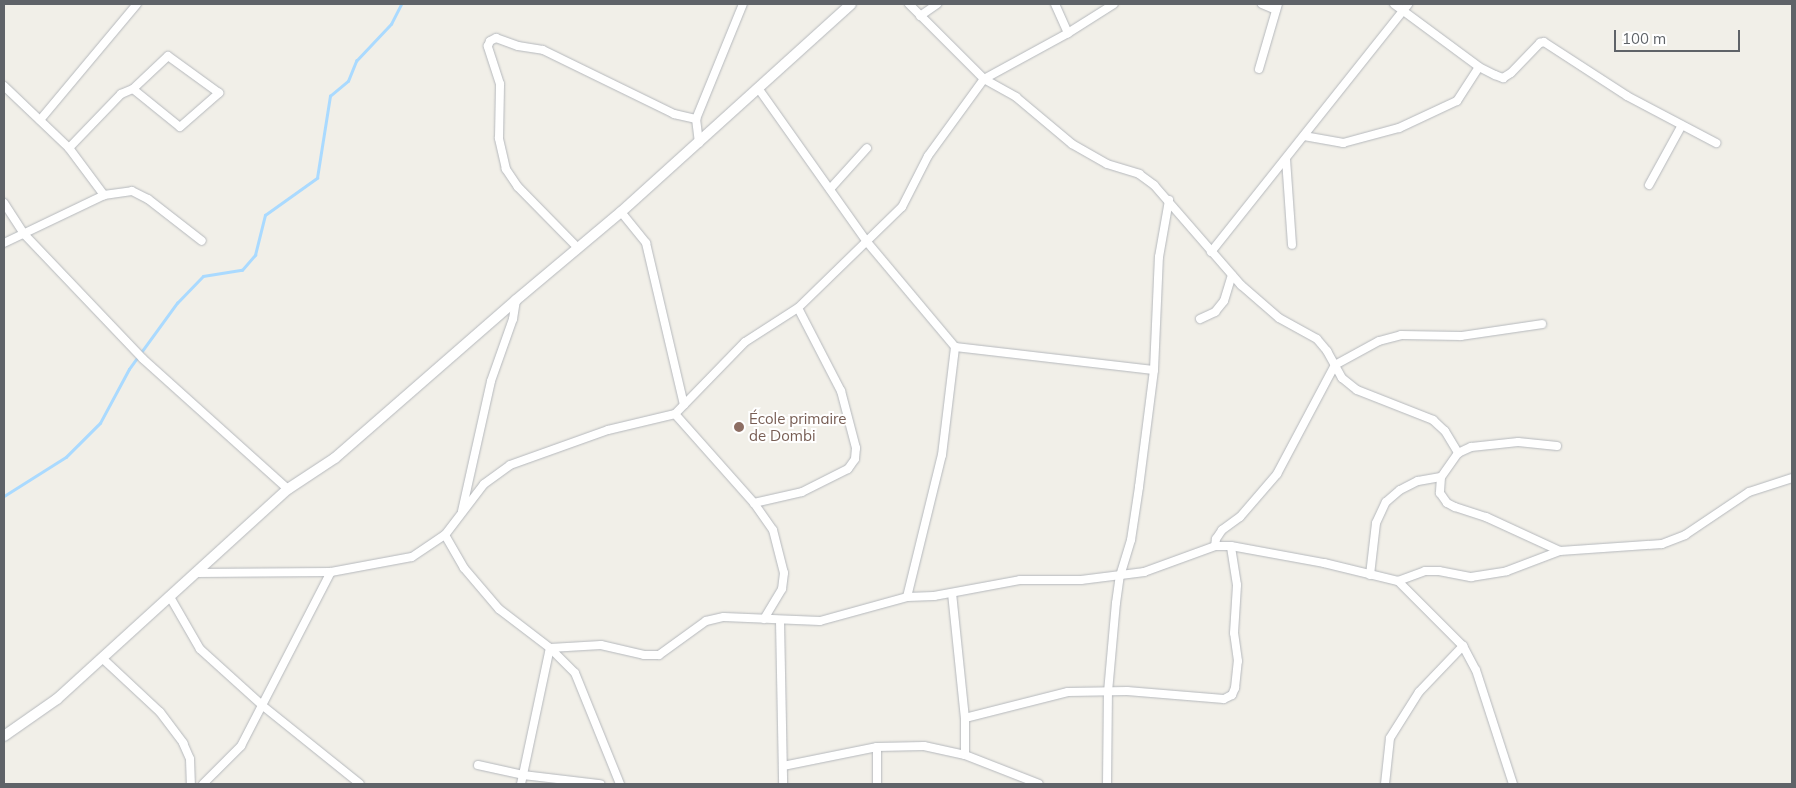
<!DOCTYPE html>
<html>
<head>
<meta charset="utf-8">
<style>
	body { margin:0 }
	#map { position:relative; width:1796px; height:788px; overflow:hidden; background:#f1efe8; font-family:Mulish,sans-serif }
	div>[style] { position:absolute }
	.stream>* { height:2.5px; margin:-1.25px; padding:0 1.25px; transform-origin:1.25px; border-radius:1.25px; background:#aadaff }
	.roads { filter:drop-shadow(0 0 1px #b5b8bc) drop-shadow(0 0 1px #b5b8bc) }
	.minor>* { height:8px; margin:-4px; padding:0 4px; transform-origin:4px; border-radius:4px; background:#fff }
	.tertiary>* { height:10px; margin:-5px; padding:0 5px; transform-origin:5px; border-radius:5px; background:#fff }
	.dots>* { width:14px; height:14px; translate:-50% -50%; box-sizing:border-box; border:2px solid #fff; border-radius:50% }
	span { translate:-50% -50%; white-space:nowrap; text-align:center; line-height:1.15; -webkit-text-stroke:4px #fff; paint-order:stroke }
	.education-label { font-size:15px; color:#785e54 }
	.left { translate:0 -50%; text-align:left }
	.frame { position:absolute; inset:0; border:5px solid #5f6368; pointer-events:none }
	.scale { position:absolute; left:1614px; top:30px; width:126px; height:22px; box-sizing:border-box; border:2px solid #5f6368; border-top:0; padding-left:6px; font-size:15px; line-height:18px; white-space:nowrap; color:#5f6368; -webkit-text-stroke:4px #fff; paint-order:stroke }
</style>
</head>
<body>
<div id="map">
	<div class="stream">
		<i style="left:4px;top:496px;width:73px;rotate:-32.2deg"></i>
		<i style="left:66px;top:457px;width:48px;rotate:-45deg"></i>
		<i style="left:100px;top:423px;width:61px;rotate:-61.8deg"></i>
		<i style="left:129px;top:369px;width:82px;rotate:-54deg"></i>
		<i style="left:177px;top:303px;width:37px;rotate:-46deg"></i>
		<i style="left:203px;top:276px;width:39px;rotate:-9deg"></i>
		<i style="left:242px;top:270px;width:20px;rotate:-49deg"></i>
		<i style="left:255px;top:255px;width:41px;rotate:-76deg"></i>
		<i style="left:265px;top:215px;width:64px;rotate:-35.4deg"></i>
		<i style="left:317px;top:178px;width:83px;rotate:-81deg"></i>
		<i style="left:330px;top:96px;width:23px;rotate:-40deg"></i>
		<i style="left:348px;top:81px;width:22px;rotate:-68deg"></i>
		<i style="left:356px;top:61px;width:51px;rotate:-46.6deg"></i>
		<i style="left:391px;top:24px;width:22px;rotate:-63deg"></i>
	</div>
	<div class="roads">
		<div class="minor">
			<i style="left:909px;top:4px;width:106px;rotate:45deg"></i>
			<i style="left:984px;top:79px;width:37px;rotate:29deg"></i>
			<i style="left:1016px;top:97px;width:73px;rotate:40deg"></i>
			<i style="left:1072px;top:144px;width:40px;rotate:29.7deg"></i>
			<i style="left:1107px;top:164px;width:34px;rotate:17deg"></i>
			<i style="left:1139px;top:174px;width:19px;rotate:36deg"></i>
			<i style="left:1154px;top:185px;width:133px;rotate:49deg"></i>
			<i style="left:1241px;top:285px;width:50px;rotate:41deg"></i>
			<i style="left:1279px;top:318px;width:43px;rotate:28.9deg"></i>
			<i style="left:1317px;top:339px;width:16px;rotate:50deg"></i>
			<i style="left:1327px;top:351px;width:31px;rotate:61deg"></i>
			<i style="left:1342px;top:378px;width:19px;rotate:39deg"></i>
			<i style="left:1357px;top:390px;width:82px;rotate:21.5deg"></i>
			<i style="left:1433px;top:420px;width:16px;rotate:43deg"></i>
			<i style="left:1445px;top:431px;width:26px;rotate:59deg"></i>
			<i style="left:1055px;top:4px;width:32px;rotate:66deg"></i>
			<i style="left:1262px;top:4px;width:15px;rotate:23deg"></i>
			<i style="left:1394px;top:4px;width:106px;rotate:36.5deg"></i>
			<i style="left:1479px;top:67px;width:18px;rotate:27deg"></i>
			<i style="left:1495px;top:75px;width:9px;rotate:21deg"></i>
			<i style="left:1503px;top:78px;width:9px;rotate:-32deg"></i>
			<i style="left:1511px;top:73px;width:42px;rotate:-46deg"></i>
			<i style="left:1540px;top:43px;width:4px;rotate:-14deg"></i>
			<i style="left:1544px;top:42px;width:99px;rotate:33deg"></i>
			<i style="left:1627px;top:96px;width:101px;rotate:27.8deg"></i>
			<i style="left:920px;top:16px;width:21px;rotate:-35deg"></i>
			<i style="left:1259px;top:69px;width:68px;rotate:-73.7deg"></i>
			<i style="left:4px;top:86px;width:90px;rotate:43.6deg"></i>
			<i style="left:69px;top:148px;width:59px;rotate:53.3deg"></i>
			<i style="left:758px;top:88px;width:189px;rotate:54.7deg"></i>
			<i style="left:867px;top:242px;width:137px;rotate:50deg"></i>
			<i style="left:955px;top:347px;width:200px;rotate:6.6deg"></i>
			<i style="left:40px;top:120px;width:151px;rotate:-50.1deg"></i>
			<i style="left:1304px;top:136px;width:40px;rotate:10deg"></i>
			<i style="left:1343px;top:143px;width:58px;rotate:-15deg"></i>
			<i style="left:1399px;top:128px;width:64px;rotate:-25deg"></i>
			<i style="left:1457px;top:101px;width:40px;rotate:-57.1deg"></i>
			<i style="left:699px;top:143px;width:24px;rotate:-97deg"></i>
			<i style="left:696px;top:119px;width:124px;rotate:-67.8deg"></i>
			<i style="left:69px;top:148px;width:75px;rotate:-46.1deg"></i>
			<i style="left:121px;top:94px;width:13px;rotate:-23deg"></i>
			<i style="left:133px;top:89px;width:60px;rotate:39deg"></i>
			<i style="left:180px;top:127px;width:52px;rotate:-41.1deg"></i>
			<i style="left:219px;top:93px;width:63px;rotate:-144deg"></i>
			<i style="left:168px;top:56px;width:48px;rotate:136.7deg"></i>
			<i style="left:1286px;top:159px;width:86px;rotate:86deg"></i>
			<i style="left:1649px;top:185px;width:68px;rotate:-61.2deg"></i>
			<i style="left:830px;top:189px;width:55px;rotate:-47.9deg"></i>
			<i style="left:4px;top:203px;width:38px;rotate:57deg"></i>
			<i style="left:25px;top:235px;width:171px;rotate:46.4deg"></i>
			<i style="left:143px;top:359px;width:195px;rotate:41.9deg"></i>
			<i style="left:621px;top:212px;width:40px;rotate:51deg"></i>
			<i style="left:646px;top:243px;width:166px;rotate:76.8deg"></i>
			<i style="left:4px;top:243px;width:111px;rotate:-25.6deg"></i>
			<i style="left:104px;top:195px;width:28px;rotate:-8deg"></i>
			<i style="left:132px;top:191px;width:18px;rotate:27deg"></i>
			<i style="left:148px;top:199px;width:68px;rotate:37.9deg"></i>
			<i style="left:578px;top:248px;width:86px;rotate:-134.5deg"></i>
			<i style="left:518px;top:187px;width:22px;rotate:-124deg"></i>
			<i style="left:506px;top:169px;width:32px;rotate:-103deg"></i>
			<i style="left:499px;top:138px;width:54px;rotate:-88.9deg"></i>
			<i style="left:500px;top:84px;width:40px;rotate:-108deg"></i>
			<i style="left:488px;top:46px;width:5px;rotate:-68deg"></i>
			<i style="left:490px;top:41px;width:7px;rotate:-27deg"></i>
			<i style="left:496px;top:38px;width:23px;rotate:20deg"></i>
			<i style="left:518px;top:46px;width:25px;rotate:9deg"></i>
			<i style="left:543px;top:50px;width:146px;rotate:26deg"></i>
			<i style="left:674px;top:114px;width:23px;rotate:13deg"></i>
			<i style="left:1211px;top:252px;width:317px;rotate:-51.5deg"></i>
			<i style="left:1200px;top:319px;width:17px;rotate:-25deg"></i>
			<i style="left:1215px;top:312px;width:14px;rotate:-51deg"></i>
			<i style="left:1224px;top:301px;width:27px;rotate:-73deg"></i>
			<i style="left:675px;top:414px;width:119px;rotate:48.4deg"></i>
			<i style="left:754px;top:503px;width:49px;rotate:-12.9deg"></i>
			<i style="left:802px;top:492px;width:51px;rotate:-26.6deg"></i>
			<i style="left:848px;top:469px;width:12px;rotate:-55deg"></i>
			<i style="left:855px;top:459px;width:11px;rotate:-85deg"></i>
			<i style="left:856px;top:448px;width:59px;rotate:-104.7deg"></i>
			<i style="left:841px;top:391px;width:93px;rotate:-117.4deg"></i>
			<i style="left:1557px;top:446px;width:39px;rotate:-174deg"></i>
			<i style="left:1518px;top:442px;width:47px;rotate:173.9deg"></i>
			<i style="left:1471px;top:447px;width:14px;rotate:155deg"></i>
			<i style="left:1458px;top:453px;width:29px;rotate:125deg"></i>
			<i style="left:1441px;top:477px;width:16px;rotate:94deg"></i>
			<i style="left:1440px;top:493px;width:12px;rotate:55deg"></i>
			<i style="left:1447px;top:503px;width:9px;rotate:27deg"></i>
			<i style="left:1455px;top:507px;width:33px;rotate:18deg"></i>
			<i style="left:1486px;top:517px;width:81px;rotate:24.7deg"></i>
			<i style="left:754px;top:503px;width:33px;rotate:55deg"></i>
			<i style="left:773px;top:530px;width:44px;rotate:75.7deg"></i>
			<i style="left:784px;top:573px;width:16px;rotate:97deg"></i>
			<i style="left:782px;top:589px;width:35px;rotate:121deg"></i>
			<i style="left:462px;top:511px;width:133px;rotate:-77.4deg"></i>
			<i style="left:491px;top:381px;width:66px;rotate:-70.5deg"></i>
			<i style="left:513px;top:319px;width:19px;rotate:-81deg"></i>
			<i style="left:445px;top:535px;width:38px;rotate:60deg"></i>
			<i style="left:464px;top:568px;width:54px;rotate:49.5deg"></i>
			<i style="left:499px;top:609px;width:64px;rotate:37.4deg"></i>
			<i style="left:550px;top:648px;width:35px;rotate:45deg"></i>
			<i style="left:575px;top:673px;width:120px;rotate:67.9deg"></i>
			<i style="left:1215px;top:546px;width:7px;rotate:-82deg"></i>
			<i style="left:1216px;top:539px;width:11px;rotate:-56deg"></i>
			<i style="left:1222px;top:530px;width:22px;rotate:-36deg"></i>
			<i style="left:1240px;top:517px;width:57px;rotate:-49.3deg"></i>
			<i style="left:1277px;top:474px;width:123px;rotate:-62deg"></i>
			<i style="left:1335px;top:365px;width:50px;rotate:-28.6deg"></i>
			<i style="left:1379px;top:341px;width:23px;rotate:-15deg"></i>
			<i style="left:1401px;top:335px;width:60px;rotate:1deg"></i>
			<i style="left:1461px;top:336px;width:82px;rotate:-8.4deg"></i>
			<i style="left:196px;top:573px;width:135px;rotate:-0.4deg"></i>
			<i style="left:331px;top:572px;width:82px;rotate:-10.5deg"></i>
			<i style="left:412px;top:557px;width:40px;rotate:-34deg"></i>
			<i style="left:445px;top:535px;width:64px;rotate:-52.6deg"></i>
			<i style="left:484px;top:484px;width:32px;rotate:-36deg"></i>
			<i style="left:510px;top:465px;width:104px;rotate:-19.7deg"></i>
			<i style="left:608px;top:430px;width:69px;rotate:-13.4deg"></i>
			<i style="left:675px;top:414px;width:100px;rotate:-45.8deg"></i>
			<i style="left:745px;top:342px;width:63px;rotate:-32.7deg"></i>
			<i style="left:798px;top:308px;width:145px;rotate:-44.2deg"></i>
			<i style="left:902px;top:207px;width:57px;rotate:-63deg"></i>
			<i style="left:928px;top:156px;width:95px;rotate:-54deg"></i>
			<i style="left:984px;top:79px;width:96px;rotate:-28.7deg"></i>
			<i style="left:1068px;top:33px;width:54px;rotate:-32.2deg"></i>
			<i style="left:1370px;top:575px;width:52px;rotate:-83.4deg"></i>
			<i style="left:1376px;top:523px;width:23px;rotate:-65deg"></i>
			<i style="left:1386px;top:502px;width:18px;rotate:-41deg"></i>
			<i style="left:1400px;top:490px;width:20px;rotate:-27deg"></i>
			<i style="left:1418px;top:481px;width:23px;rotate:-10deg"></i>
			<i style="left:1398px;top:581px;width:92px;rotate:45deg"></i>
			<i style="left:1463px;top:646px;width:27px;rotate:62deg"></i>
			<i style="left:1476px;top:670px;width:120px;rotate:72deg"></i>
			<i style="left:952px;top:593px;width:126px;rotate:84.1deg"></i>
			<i style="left:965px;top:718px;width:37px;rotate:90deg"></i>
			<i style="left:170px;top:597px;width:60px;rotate:60deg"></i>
			<i style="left:200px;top:649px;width:85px;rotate:42.1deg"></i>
			<i style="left:263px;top:706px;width:124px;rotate:38.8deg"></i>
			<i style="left:907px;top:597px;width:146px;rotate:-76.2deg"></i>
			<i style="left:942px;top:455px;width:109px;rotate:-83.1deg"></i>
			<i style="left:780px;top:621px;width:163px;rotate:88.9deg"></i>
			<i style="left:102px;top:658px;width:79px;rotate:43deg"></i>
			<i style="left:160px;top:712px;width:39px;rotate:53deg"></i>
			<i style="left:183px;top:743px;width:17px;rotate:66deg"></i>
			<i style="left:190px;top:759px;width:25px;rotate:88deg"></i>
			<i style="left:965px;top:718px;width:106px;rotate:-14.2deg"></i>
			<i style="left:1068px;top:692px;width:59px;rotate:-1deg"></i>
			<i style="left:1127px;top:691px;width:97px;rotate:4.7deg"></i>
			<i style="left:1224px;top:699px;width:9px;rotate:-27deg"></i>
			<i style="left:1232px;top:695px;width:8px;rotate:-67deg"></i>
			<i style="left:1235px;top:688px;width:27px;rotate:-84deg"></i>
			<i style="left:1238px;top:661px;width:28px;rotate:-98deg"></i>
			<i style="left:1234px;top:633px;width:48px;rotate:-86.4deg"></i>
			<i style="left:1237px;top:585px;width:39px;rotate:-99deg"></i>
			<i style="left:478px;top:765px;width:46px;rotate:12.5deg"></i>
			<i style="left:523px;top:775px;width:78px;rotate:6.7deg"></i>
			<i style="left:783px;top:766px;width:96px;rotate:-11.4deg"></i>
			<i style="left:877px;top:747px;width:47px;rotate:-1.2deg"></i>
			<i style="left:924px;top:746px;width:42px;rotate:12.4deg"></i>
			<i style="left:965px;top:755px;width:79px;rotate:21.4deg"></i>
			<i style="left:203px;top:784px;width:54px;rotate:-45deg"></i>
			<i style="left:241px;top:746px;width:196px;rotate:-62.7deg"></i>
			<i style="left:521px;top:784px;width:139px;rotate:-78deg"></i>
			<i style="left:550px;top:648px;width:51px;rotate:-3.4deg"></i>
			<i style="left:601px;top:645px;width:44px;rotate:13.1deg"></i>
			<i style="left:644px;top:655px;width:15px"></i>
			<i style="left:659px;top:655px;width:58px;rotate:-35.9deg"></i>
			<i style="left:706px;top:621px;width:18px;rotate:-13deg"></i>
			<i style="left:724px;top:617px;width:96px;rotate:2.4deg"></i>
			<i style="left:820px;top:621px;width:90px;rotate:-15.4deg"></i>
			<i style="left:907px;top:597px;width:27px;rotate:-2deg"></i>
			<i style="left:934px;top:596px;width:87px;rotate:-10.5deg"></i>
			<i style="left:1020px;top:580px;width:61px"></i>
			<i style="left:1081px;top:580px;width:64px;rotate:-7.2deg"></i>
			<i style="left:1144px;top:572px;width:76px;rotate:-20.1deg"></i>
			<i style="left:1215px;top:546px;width:16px"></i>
			<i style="left:1231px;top:546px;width:95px;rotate:10.4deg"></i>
			<i style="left:1324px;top:563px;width:76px;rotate:13.7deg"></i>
			<i style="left:1398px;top:581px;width:29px;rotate:-20deg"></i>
			<i style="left:1425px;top:571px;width:14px"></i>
			<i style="left:1439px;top:571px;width:33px;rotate:11deg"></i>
			<i style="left:1471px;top:577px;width:36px;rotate:-9deg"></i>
			<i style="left:1507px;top:571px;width:57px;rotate:-20.7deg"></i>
			<i style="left:1560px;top:551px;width:102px;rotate:-3.9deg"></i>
			<i style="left:1662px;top:544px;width:25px;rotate:-21deg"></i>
			<i style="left:1685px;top:535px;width:77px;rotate:-33.9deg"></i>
			<i style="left:1749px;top:492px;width:45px;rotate:-18deg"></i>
			<i style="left:877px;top:784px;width:37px;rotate:-90deg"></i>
			<i style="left:1107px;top:784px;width:92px;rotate:-89.4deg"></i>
			<i style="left:1108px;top:692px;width:89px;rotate:-84.9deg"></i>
			<i style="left:1116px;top:603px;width:27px;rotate:-82deg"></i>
			<i style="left:1120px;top:576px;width:38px;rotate:-73deg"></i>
			<i style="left:1131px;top:540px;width:54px;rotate:-81.4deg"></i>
			<i style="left:1139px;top:487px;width:118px;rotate:-82.7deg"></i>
			<i style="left:1154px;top:370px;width:113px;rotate:-87.5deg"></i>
			<i style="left:1159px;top:257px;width:58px;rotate:-80deg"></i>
			<i style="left:1385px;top:784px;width:46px;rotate:-83.8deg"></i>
			<i style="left:1390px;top:738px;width:54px;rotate:-57.8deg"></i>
			<i style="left:1419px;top:692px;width:64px;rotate:-46.3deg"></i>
		</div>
		<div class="tertiary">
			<i style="left:4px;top:736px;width:65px;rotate:-34.9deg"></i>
			<i style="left:57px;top:699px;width:312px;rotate:-42.3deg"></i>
			<i style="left:288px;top:489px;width:56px;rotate:-33.4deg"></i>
			<i style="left:335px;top:458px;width:240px;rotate:-41.1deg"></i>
			<i style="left:516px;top:300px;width:137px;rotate:-40deg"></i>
			<i style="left:621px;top:212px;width:310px;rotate:-42.1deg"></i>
		</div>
	</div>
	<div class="dots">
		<i style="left:739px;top:427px;background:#8d6e63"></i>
	</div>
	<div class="education-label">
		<span class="left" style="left:749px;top:427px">École primaire<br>de Dombi</span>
	</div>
	<div class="frame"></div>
	<div class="scale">100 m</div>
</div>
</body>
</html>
